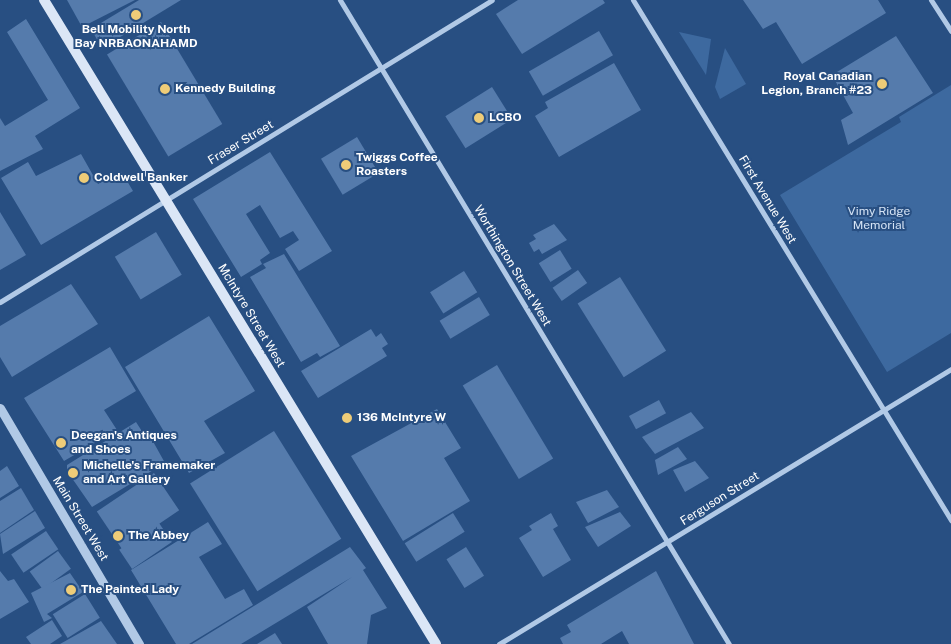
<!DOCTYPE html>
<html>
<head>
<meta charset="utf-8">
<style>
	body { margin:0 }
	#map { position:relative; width:951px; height:644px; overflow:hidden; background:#284f82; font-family:"Public Sans",sans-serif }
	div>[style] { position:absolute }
	.green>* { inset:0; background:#3d699f }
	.building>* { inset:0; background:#557bac; transform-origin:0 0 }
	.minor>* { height:5px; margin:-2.5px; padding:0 2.5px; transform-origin:2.5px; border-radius:2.5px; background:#b1c9e6 }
	.tertiary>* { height:9px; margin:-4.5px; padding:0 4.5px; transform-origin:4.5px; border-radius:4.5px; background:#b1c9e6 }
	.secondary>* { height:10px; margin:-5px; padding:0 5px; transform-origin:5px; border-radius:5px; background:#dbe6f6 }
	.dots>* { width:14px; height:14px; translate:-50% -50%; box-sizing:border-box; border:2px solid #284f82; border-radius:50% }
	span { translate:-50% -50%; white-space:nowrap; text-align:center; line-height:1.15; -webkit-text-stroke:4px #284f82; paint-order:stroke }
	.poi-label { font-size:12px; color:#fff; font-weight:700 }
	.right { translate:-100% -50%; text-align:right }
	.left { translate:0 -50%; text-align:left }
	.street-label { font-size:12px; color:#fff }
	.park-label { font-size:12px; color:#d4e3f5 }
</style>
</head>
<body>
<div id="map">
	<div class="green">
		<i style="clip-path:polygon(679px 32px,711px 39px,706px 75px)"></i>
		<i style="clip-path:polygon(725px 48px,746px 84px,720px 99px,715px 87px)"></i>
		<i style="clip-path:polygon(951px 85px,951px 333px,887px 372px,780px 195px,901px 122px,899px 117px)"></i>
	</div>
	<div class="building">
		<i style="clip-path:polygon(67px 0,135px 0,82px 27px)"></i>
		<i style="clip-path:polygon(139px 0,181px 0,102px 48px,91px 29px)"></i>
		<i style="clip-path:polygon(518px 0,603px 0,605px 3px,522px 54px,496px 14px)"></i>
		<i style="clip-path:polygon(743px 0,878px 0,886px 13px,802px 64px,776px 22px,763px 29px)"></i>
		<i style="clip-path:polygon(26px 19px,80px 108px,35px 136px,43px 149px,0 171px,0 118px,5px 126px,48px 100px,7px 32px)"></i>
		<i style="left:161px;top:22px;width:119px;height:63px;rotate:59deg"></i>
		<i style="left:599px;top:31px;width:28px;height:81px;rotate:60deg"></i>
		<i style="clip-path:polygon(896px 36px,933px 93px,848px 145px,841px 120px,853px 113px,832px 75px)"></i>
		<i style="clip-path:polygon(614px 63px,641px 110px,559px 157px,535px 116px,548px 108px,545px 102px)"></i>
		<i style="left:492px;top:87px;width:38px;height:55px;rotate:58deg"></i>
		<i style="left:357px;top:137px;width:42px;height:42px;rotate:59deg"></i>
		<i style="clip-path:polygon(270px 152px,332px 251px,299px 271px,285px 249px,299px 240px,293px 231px,280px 238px,260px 205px,246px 214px,270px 253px,260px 260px,262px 264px,241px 277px,193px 199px)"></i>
		<i style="clip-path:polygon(81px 154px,98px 184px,121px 171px,133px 191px,41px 245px,1px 178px,28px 162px,36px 176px)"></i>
		<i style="clip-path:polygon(0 212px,26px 255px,0 270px)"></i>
		<i style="clip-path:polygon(554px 224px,567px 240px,542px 254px,539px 249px,534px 252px,529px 243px,536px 239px,533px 235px)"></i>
		<i style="left:156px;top:232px;width:50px;height:48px;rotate:59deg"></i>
		<i style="left:560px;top:250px;width:22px;height:25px;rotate:58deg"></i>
		<i style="clip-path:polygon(284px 254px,340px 346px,320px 357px,317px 353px,301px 362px,250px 277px,266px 268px,263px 264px)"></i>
		<i style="left:578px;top:270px;width:16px;height:31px;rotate:55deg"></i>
		<i style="left:464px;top:271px;width:25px;height:40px;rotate:58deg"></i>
		<i style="left:620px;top:277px;width:87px;height:50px;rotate:58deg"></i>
		<i style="clip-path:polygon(71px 284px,98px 324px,12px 377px,0 357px,0 326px)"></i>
		<i style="left:479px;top:297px;width:21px;height:46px;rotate:59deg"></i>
		<i style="clip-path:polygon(209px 316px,255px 391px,204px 421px,225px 453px,189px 473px,125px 367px)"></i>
		<i style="clip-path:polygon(371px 329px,376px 337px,381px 333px,388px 344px,382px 348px,387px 356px,318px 398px,301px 371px)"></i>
		<i style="clip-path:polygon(110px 347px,136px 391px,104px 410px,117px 430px,64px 461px,24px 398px)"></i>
		<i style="left:497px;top:365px;width:109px;height:40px;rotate:59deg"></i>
		<i style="left:659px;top:400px;width:15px;height:34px;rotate:62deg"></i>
		<i style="clip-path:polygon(437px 409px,461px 448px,444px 458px,470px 501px,403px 541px,351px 456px)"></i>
		<i style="clip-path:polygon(691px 412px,704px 428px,655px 454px,642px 437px)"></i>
		<i style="clip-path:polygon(136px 422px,147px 439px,150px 436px,165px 463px,92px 507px,67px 471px,67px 465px)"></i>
		<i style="left:274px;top:431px;width:127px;height:99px;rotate:58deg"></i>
		<i style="clip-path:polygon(678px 447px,687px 459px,658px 475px,655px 460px)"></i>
		<i style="clip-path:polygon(695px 461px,709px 478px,685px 492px,673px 470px)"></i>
		<i style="clip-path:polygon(7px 466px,19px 486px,0 498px,0 471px)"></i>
		<i style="left:154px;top:473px;width:45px;height:69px;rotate:56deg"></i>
		<i style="clip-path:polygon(21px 488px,34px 510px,0 533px,0 501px)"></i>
		<i style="clip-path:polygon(607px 490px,619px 507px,588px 523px,576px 502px)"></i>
		<i style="clip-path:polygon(35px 511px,45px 528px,3px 554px,0 534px)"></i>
		<i style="clip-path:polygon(620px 512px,631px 526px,598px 547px,585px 527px)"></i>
		<i style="left:453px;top:513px;width:22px;height:57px;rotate:58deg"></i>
		<i style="clip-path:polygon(551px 513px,558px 526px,553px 529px,571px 560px,543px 577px,519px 538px,532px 530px,529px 526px)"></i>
		<i style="clip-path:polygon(208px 522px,222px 544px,199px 557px,225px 599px,244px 589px,253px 605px,189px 644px,176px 644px,131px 570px)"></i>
		<i style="left:159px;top:523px;width:23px;height:48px;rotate:56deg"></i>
		<i style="left:46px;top:531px;width:22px;height:42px;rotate:56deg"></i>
		<i style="clip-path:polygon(350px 547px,366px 568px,363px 570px,387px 608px,371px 615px,367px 644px,328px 644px,307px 607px,352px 577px,241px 644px,192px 644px)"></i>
		<i style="left:466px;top:547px;width:34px;height:23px;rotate:58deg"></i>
		<i style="left:58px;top:551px;width:22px;height:35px;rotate:54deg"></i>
		<i style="clip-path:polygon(0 571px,8px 581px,14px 579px,29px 602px,0 619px)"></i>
		<i style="clip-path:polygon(656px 571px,694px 644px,629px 644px,622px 631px,601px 644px,563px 644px,560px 638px,571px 632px,567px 625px)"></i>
		<i style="clip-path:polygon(70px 573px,83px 592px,47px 614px,52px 618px,44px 622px,31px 593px)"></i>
		<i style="left:85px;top:594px;width:28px;height:38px;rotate:58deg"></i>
		<i style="clip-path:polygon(52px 620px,62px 636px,50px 644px,31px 644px,26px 637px)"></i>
		<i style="clip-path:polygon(101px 621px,117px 644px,60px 644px)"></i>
		<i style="clip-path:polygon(275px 633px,282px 644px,257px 644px)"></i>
	</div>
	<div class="minor">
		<i style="left:340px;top:0;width:752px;rotate:58.87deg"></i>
		<i style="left:633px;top:0;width:610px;rotate:58.55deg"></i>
		<i style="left:931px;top:0;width:37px;rotate:57deg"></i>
		<i style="left:0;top:302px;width:577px;rotate:-31.54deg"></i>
		<i style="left:499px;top:644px;width:529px;rotate:-31.32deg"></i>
	</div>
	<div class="tertiary">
		<i style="left:0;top:408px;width:274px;rotate:59.5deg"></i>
	</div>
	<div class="secondary">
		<i style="left:44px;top:0;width:754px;rotate:58.67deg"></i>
	</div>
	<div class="dots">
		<i style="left:136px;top:15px;background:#eecc78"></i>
		<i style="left:882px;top:84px;background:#eecc78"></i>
		<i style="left:165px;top:89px;background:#eecc78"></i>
		<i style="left:479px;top:118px;background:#eecc78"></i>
		<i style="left:346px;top:165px;background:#eecc78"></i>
		<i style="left:84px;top:178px;background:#eecc78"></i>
		<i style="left:347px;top:418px;background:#eecc78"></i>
		<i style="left:61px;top:443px;background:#eecc78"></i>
		<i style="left:73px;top:473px;background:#eecc78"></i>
		<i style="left:118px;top:536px;background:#eecc78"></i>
		<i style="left:71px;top:590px;background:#eecc78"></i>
	</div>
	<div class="poi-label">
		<span style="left:136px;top:37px">Bell Mobility North<br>Bay NRBAONAHAMD</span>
		<span class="right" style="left:872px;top:84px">Royal Canadian<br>Legion, Branch #23</span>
		<span class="left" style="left:175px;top:89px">Kennedy Building</span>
		<span class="left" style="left:489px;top:118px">LCBO</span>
		<span class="left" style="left:356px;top:165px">Twiggs Coffee<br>Roasters</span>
		<span class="left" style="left:94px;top:178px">Coldwell Banker</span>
		<span class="left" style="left:357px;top:418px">136 McIntyre W</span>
		<span class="left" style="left:71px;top:443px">Deegan's Antiques<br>and Shoes</span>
		<span class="left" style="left:83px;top:473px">Michelle's Framemaker<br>and Art Gallery</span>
		<span class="left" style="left:128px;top:536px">The Abbey</span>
		<span class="left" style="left:81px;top:590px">The Painted Lady</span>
	</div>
	<div class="street-label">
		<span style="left:241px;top:143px;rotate:-31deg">Fraser Street</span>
		<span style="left:767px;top:200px;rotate:59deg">First Avenue West</span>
		<span style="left:512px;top:266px;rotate:59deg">Worthington Street West</span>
		<span style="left:251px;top:316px;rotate:59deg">McIntyre Street West</span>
		<span style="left:720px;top:499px;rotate:-32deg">Ferguson Street</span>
		<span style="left:80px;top:519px;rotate:59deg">Main Street West</span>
	</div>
	<div class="park-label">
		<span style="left:879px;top:219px">Vimy Ridge<br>Memorial</span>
	</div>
</div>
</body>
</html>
